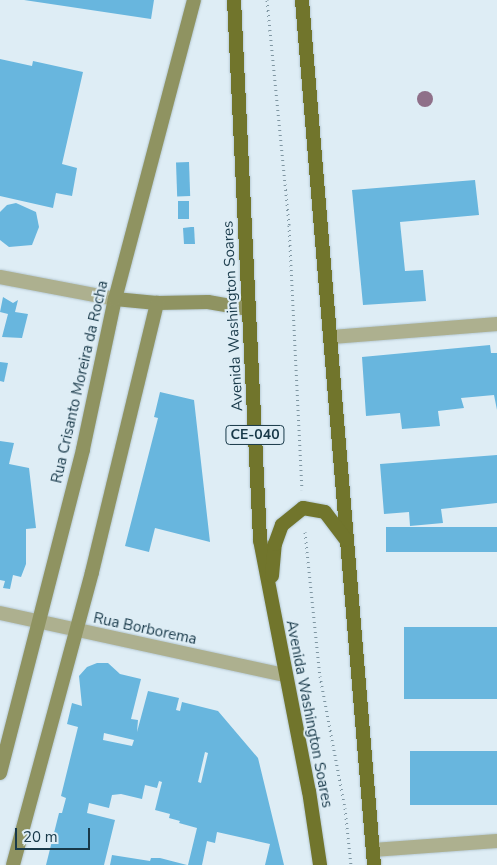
<!DOCTYPE html>
<html>
<head>
<meta charset="utf-8">
<style>
	body { margin:0 }
	#map { position:relative; width:497px; height:865px; overflow:hidden; background:#deedf5; font-family:"Nunito Sans",sans-serif }
	div>[style] { position:absolute }
	.building>* { inset:0; background:#68b6de; transform-origin:0 0 }
	.path>* { height:3px; margin-top:-1.5px; transform-origin:0; background:repeating-linear-gradient(90deg,#8097a3 0 1px,transparent 0 5px) }
	.roads { filter:drop-shadow(0 0 1px #b6c9d3) drop-shadow(0 0 1px #b6c9d3) }
	.minor>* { height:14px; margin:-7px; padding:0 7px; transform-origin:7px; border-radius:7px; background:#adb08f }
	.secondary>* { height:14px; margin:-7px; padding:0 7px; transform-origin:7px; border-radius:7px; background:#8f9361 }
	.trunk>* { height:14px; margin:-7px; padding:0 7px; transform-origin:7px; border-radius:7px; background:#71752c }
	.trees>* { width:16px; height:16px; margin:-8px; border-radius:50%; background:#8f7089 }
	span { translate:-50% -50%; white-space:nowrap; text-align:center; line-height:1.15; -webkit-text-stroke:4px #deedf5; paint-order:stroke }
	.shield-label span { padding:1px 4px; background:#deedf5; border:1px solid; border-radius:4px; -webkit-text-stroke-width:0 }
	.shield-label { font-size:14px; color:#183949; font-weight:700 }
	.street-label { font-size:15px; color:#183949 }
	.scale { position:absolute; left:15px; top:828px; width:75px; height:22px; box-sizing:border-box; border:2px solid #183949; border-top:0; padding-left:6px; font-size:15px; line-height:18px; white-space:nowrap; color:#183949; -webkit-text-stroke:4px #deedf5; paint-order:stroke }
</style>
</head>
<body>
<div id="map">
	<div class="building">
		<i style="clip-path:polygon(24px 0,154px 0,151px 19px)"></i>
		<i style="clip-path:polygon(0 59px,32px 66px,33px 61px,83px 72px,62px 164px,77px 168px,72px 196px,56px 193px,53px 208px,0 196px)"></i>
		<i style="left:189px;top:162px;width:34px;height:13px;rotate:88deg"></i>
		<i style="clip-path:polygon(475px 180px,479px 215px,400px 222px,405px 271px,423px 270px,426px 301px,363px 305px,352px 190px)"></i>
		<i style="left:178px;top:201px;width:11px;height:18px"></i>
		<i style="clip-path:polygon(16px 203px,36px 212px,39px 227px,32px 245px,9px 247px,0 240px,0 212px,7px 205px)"></i>
		<i style="clip-path:polygon(191px 227px,194px 227px,195px 244px,184px 244px,183px 228px)"></i>
		<i style="clip-path:polygon(3px 297px,13px 303px,18px 300px,15px 312px,28px 314px,22px 338px,2px 337px,8px 314px,0 312px)"></i>
		<i style="clip-path:polygon(490px 345px,491px 353px,497px 353px,497px 410px,494px 395px,461px 398px,464px 408px,438px 411px,440px 426px,402px 429px,400px 413px,366px 416px,362px 357px)"></i>
		<i style="clip-path:polygon(0 362px,8px 363px,4px 382px,0 381px)"></i>
		<i style="clip-path:polygon(160px 392px,194px 400px,210px 542px,155px 528px,149px 552px,125px 546px,158px 418px,154px 417px)"></i>
		<i style="clip-path:polygon(0 441px,14px 443px,9px 464px,29px 468px,36px 528px,26px 529px,26px 564px,21px 577px,13px 575px,10px 589px,3px 588px,5px 581px,0 580px)"></i>
		<i style="clip-path:polygon(497px 455px,497px 503px,441px 509px,443px 523px,410px 526px,409px 512px,384px 514px,380px 464px)"></i>
		<i style="left:497px;top:527px;width:25px;height:111px;rotate:90deg"></i>
		<i style="left:497px;top:627px;width:72px;height:93px;rotate:90deg"></i>
		<i style="clip-path:polygon(evenodd,97px 663px,108px 663px,120px 674px,141px 679px,131px 719px,138px 720px,137px 732px,148px 691px,179px 698px,176px 710px,180px 711px,182px 702px,218px 711px,258px 758px,284px 865px,265px 865px,270px 844px,217px 832px,215px 843px,207px 841px,202px 865px,188px 865px,197px 828px,179px 823px,180px 821px,169px 818px,170px 814px,155px 810px,162px 782px,159px 781px,157px 788px,145px 785px,142px 799px,121px 794px,112px 795px,109px 808px,89px 803px,87px 813px,115px 820px,104px 865px,46px 865px,59px 813px,62px 813px,66px 798px,61px 796px,78px 727px,67px 724px,72px 703px,82px 706px,79px 676px,87px 667px,97px 663px,104px 733px,134px 740px,132px 746px,103px 740px,104px 733px,97px 663px,205px 752px,208px 753px,201px 783px,198px 782px,205px 752px)"></i>
		<i style="left:497px;top:751px;width:54px;height:87px;rotate:90deg"></i>
		<i style="clip-path:polygon(112px 855px,150px 861px,151px 858px,160px 858px,187px 865px,110px 865px)"></i>
	</div>
	<div class="path">
		<i style="left:267px;top:0;width:226px;rotate:84.4deg"></i>
		<i style="left:289px;top:225px;width:265px;rotate:87.2deg"></i>
		<i style="left:305px;top:532px;width:145px;rotate:84.1deg"></i>
		<i style="left:320px;top:676px;width:134px;rotate:79.3deg"></i>
		<i style="left:345px;top:808px;width:57px;rotate:84deg"></i>
	</div>
	<div class="roads">
		<div class="minor">
			<i style="left:0;top:277px;width:117px;rotate:10.8deg"></i>
			<i style="left:332px;top:337px;width:166px;rotate:-4.5deg"></i>
			<i style="left:0;top:613px;width:291px;rotate:12.3deg"></i>
			<i style="left:373px;top:850px;width:124px;rotate:-4.2deg"></i>
		</div>
		<div class="secondary">
			<i style="left:115px;top:299px;width:42px;rotate:5.4deg"></i>
			<i style="left:157px;top:303px;width:51px;rotate:-1.1deg"></i>
			<i style="left:208px;top:302px;width:40px;rotate:10deg"></i>
			<i style="left:0;top:773px;width:334px;rotate:-75.6deg"></i>
			<i style="left:83px;top:449px;width:153px;rotate:-78deg"></i>
			<i style="left:115px;top:299px;width:309px;rotate:-75.2deg"></i>
			<i style="left:13px;top:865px;width:303px;rotate:-74.9deg"></i>
			<i style="left:92px;top:572px;width:277px;rotate:-76.4deg"></i>
		</div>
		<div class="trunk">
			<i style="left:234px;top:0;width:541px;rotate:87.24deg"></i>
			<i style="left:260px;top:540px;width:256px;rotate:79deg"></i>
			<i style="left:309px;top:791px;width:75px;rotate:81.5deg"></i>
			<i style="left:302px;top:0;width:868px;rotate:85.24deg"></i>
			<i style="left:272px;top:576px;width:32px;rotate:-85deg"></i>
			<i style="left:275px;top:544px;width:20px;rotate:-70deg"></i>
			<i style="left:282px;top:525px;width:27px;rotate:-39deg"></i>
			<i style="left:303px;top:508px;width:22px;rotate:10deg"></i>
			<i style="left:325px;top:512px;width:34px;rotate:53deg"></i>
		</div>
	</div>
	<div class="trees">
		<i style="left:425px;top:99px"></i>
	</div>
	<div class="shield-label">
		<span style="left:255px;top:435px">CE-040</span>
	</div>
	<div class="street-label">
		<span style="left:233px;top:316px;rotate:-93deg">Avenida Washington Soares</span>
		<span style="left:80px;top:382px;rotate:-77deg">Rua Crisanto Moreira da Rocha</span>
		<span style="left:145px;top:629px;rotate:12deg">Rua Borborema</span>
		<span style="left:309px;top:714px;rotate:79deg">Avenida Washington Soares</span>
	</div>
	<div class="scale">20 m</div>
</div>
</body>
</html>
